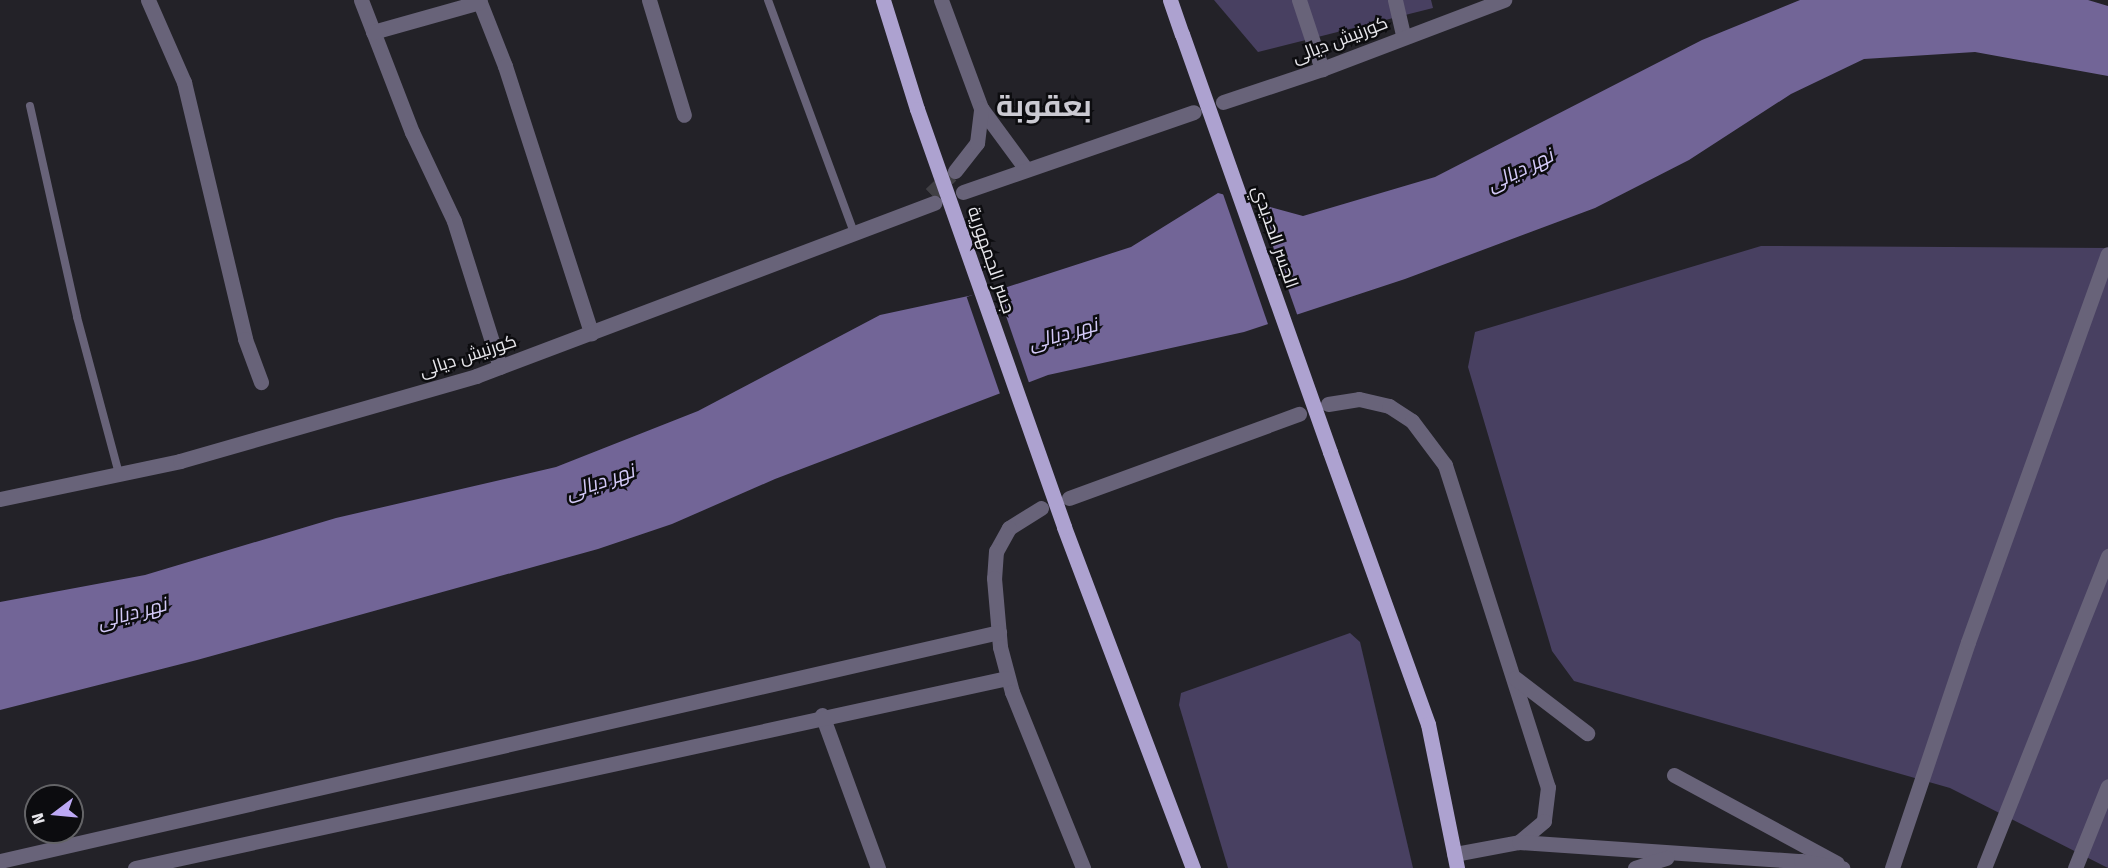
<!DOCTYPE html>
<html>
<head>
<meta charset="utf-8">
<style>
	body { margin:0 }
	#map { position:relative; width:2108px; height:868px; overflow:hidden; background:#232228; font-family:"Fira Sans",Cairo,sans-serif }
	div>[style] { position:absolute }
	.green>* { inset:0; background:#484061 }
	.water>* { inset:0; background:#726597 }
	.pier>* { inset:0; background:#232228; transform-origin:0 0 }
	.street-tunnel>* { height:15px; margin-top:-7.5px; transform-origin:0; background:repeating-linear-gradient(90deg,#414045 0 15px,transparent 0 23px) }
	.lane>* { height:8px; margin:-4px; padding:0 4px; transform-origin:4px; border-radius:4px; background:#686379 }
	.street>* { height:15px; margin:-7.5px; padding:0 7.5px; transform-origin:7.5px; border-radius:7.5px; background:#686379 }
	.primary>* { height:15px; margin:-7.5px; padding:0 7.5px; transform-origin:7.5px; border-radius:7.5px; background:#ada2d0 }
	.primary-bridge>* { height:15px; margin:-7.5px; padding:0 7.5px; transform-origin:7.5px; border-radius:7.5px; background:#ada2d0 }
	span { translate:-50% -50%; white-space:nowrap; text-align:center; line-height:1.15; -webkit-text-stroke:5px #0c0c0f; paint-order:stroke }
	.street-label { font-size:18px; color:#e8e7ec }
	.water-label { font-size:20px; color:#d3c9f7; font-style:italic }
	.town-label { font-size:30px; color:#cbcad2; font-weight:700 }
	.north { position:absolute; left:24px; top:784px; width:60px; height:60px; box-sizing:border-box; background:#0c0c0f; border:2px solid #646467; border-radius:50%; rotate:254deg; font-size:16px; font-weight:700; line-height:24px; text-align:center; color:#e8e7ec }
	.north::after { content:''; display:block; margin:auto; width:21px; height:27px; background:#bda9f5; clip-path:polygon(50% 0,100% 100%,50% 72%,0 100%) }
</style>
</head>
<body>
<div id="map">
	<div class="green">
		<i style="clip-path:polygon(1214px 0,1431px 0,1433px 8px,1258px 52px)"></i>
		<i style="clip-path:polygon(1761px 246px,2108px 248px,2108px 868px,1950px 788px,1574px 681px,1552px 651px,1468px 367px,1475px 332px)"></i>
		<i style="clip-path:polygon(1350px 633px,1360px 642px,1413px 868px,1228px 868px,1179px 705px,1181px 693px)"></i>
	</div>
	<div class="water">
		<i style="clip-path:polygon(1800px 0,2088px 0,2108px 6px,2108px 76px,1975px 52px,1864px 59px,1791px 94px,1689px 160px,1595px 208px,1405px 279px,1244px 332px,1048px 375px,775px 479px,672px 524px,598px 549px,197px 660px,0 710px,0 602px,145px 575px,336px 518px,556px 467px,698px 411px,880px 315px,1001px 289px,1131px 247px,1218px 193px,1303px 216px,1435px 177px,1702px 40px)"></i>
	</div>
	<div class="pier">
		<i style="clip-path:polygon(1222px 191px,1257px 201px,1298px 317px,1269px 327px)"></i>
		<i style="left:996px;top:287px;width:104px;height:31px;rotate:71deg"></i>
	</div>
	<div class="street-tunnel">
		<i style="left:931px;top:194px;width:28px;rotate:-44deg"></i>
	</div>
	<div class="lane">
		<i style="left:768px;top:0;width:248px;rotate:69.7deg"></i>
		<i style="left:30px;top:106px;width:216px;rotate:77.4deg"></i>
		<i style="left:77px;top:317px;width:163px;rotate:75deg"></i>
	</div>
	<div class="street">
		<i style="left:148px;top:0;width:90px;rotate:66.3deg"></i>
		<i style="left:184px;top:82px;width:264px;rotate:76.6deg"></i>
		<i style="left:245px;top:339px;width:46px;rotate:69.6deg"></i>
		<i style="left:361px;top:0;width:142px;rotate:68.9deg"></i>
		<i style="left:412px;top:132px;width:98px;rotate:64.7deg"></i>
		<i style="left:454px;top:221px;width:153px;rotate:72.5deg"></i>
		<i style="left:479px;top:0;width:71px;rotate:68.5deg"></i>
		<i style="left:505px;top:66px;width:281px;rotate:72.1deg"></i>
		<i style="left:649px;top:0;width:120px;rotate:73.1deg"></i>
		<i style="left:941px;top:0;width:115px;rotate:69.7deg"></i>
		<i style="left:981px;top:108px;width:74px;rotate:53.7deg"></i>
		<i style="left:1299px;top:0;width:73px;rotate:71.6deg"></i>
		<i style="left:1395px;top:0;width:37px;rotate:77deg"></i>
		<i style="left:373px;top:32px;width:111px;rotate:-15.7deg"></i>
		<i style="left:1223px;top:102px;width:104px;rotate:-18.4deg"></i>
		<i style="left:1322px;top:69px;width:195px;rotate:-20.8deg"></i>
		<i style="left:955px;top:171px;width:36px;rotate:-52deg"></i>
		<i style="left:977px;top:143px;width:35px;rotate:-83deg"></i>
		<i style="left:963px;top:192px;width:244px;rotate:-19.1deg"></i>
		<i style="left:1328px;top:404px;width:31px;rotate:-9deg"></i>
		<i style="left:1359px;top:399px;width:31px;rotate:13deg"></i>
		<i style="left:1389px;top:406px;width:27px;rotate:33deg"></i>
		<i style="left:1412px;top:421px;width:55px;rotate:53.1deg"></i>
		<i style="left:1445px;top:465px;width:338px;rotate:72.3deg"></i>
		<i style="left:1548px;top:787px;width:34px;rotate:97deg"></i>
		<i style="left:1544px;top:821px;width:33px;rotate:140deg"></i>
		<i style="left:1519px;top:842px;width:66px;rotate:169.5deg"></i>
		<i style="left:1069px;top:498px;width:245px;rotate:-20.1deg"></i>
		<i style="left:0;top:499px;width:184px;rotate:-11.9deg"></i>
		<i style="left:180px;top:461px;width:308px;rotate:-16deg"></i>
		<i style="left:476px;top:376px;width:490px;rotate:-20.7deg"></i>
		<i style="left:1041px;top:508px;width:38px;rotate:148deg"></i>
		<i style="left:1009px;top:528px;width:26px;rotate:119deg"></i>
		<i style="left:996px;top:551px;width:27px;rotate:94deg"></i>
		<i style="left:994px;top:578px;width:69px;rotate:85deg"></i>
		<i style="left:1000px;top:647px;width:47px;rotate:75.1deg"></i>
		<i style="left:1012px;top:692px;width:190px;rotate:68deg"></i>
		<i style="left:1515px;top:678px;width:91px;rotate:37.4deg"></i>
		<i style="left:822px;top:715px;width:163px;rotate:69.9deg"></i>
		<i style="left:1674px;top:775px;width:185px;rotate:28.4deg"></i>
		<i style="left:1519px;top:842px;width:283px;rotate:3.9deg"></i>
		<i style="left:1801px;top:861px;width:42px;rotate:9.7deg"></i>
		<i style="left:0;top:861px;width:1025px;rotate:-12.91deg"></i>
		<i style="left:135px;top:868px;width:892px;rotate:-12.29deg"></i>
		<i style="left:1635px;top:868px;width:33px;rotate:-18deg"></i>
		<i style="left:1892px;top:868px;width:238px;rotate:-71.4deg"></i>
		<i style="left:1968px;top:642px;width:412px;rotate:-70.2deg"></i>
		<i style="left:1984px;top:868px;width:336px;rotate:-68.3deg"></i>
		<i style="left:2075px;top:868px;width:88px;rotate:-68.1deg"></i>
	</div>
	<div class="primary">
		<i style="left:883px;top:0;width:114px;rotate:72.7deg"></i>
		<i style="left:1170px;top:0;width:36px;rotate:71deg"></i>
		<i style="left:1330px;top:452px;width:289px;rotate:70.2deg"></i>
		<i style="left:1428px;top:724px;width:147px;rotate:78.6deg"></i>
		<i style="left:1064px;top:527px;width:365px;rotate:69.3deg"></i>
	</div>
	<div class="primary-bridge">
		<i style="left:1182px;top:34px;width:443px;rotate:70.5deg"></i>
		<i style="left:917px;top:109px;width:443px;rotate:70.6deg"></i>
	</div>
	<div class="street-label">
		<span style="left:1340px;top:40px;rotate:-21deg">كورنيش ديالى</span>
		<span style="left:1275px;top:237px;rotate:71deg">الجسر الحديدي</span>
		<span style="left:991px;top:260px;rotate:71deg">جسر الجمهورية</span>
		<span style="left:468px;top:356px;rotate:-18deg">كورنيش ديالى</span>
	</div>
	<div class="water-label">
		<span style="left:1520px;top:170px;rotate:-26deg">نهر ديالى</span>
		<span style="left:1063px;top:334px;rotate:-16deg">نهر ديالى</span>
		<span style="left:600px;top:482px;rotate:-19deg">نهر ديالى</span>
		<span style="left:132px;top:613px;rotate:-15deg">نهر ديالى</span>
	</div>
	<div class="town-label">
		<span style="left:1044px;top:106px">بعقوبة</span>
	</div>
	<div class="north">N</div>
</div>
</body>
</html>
